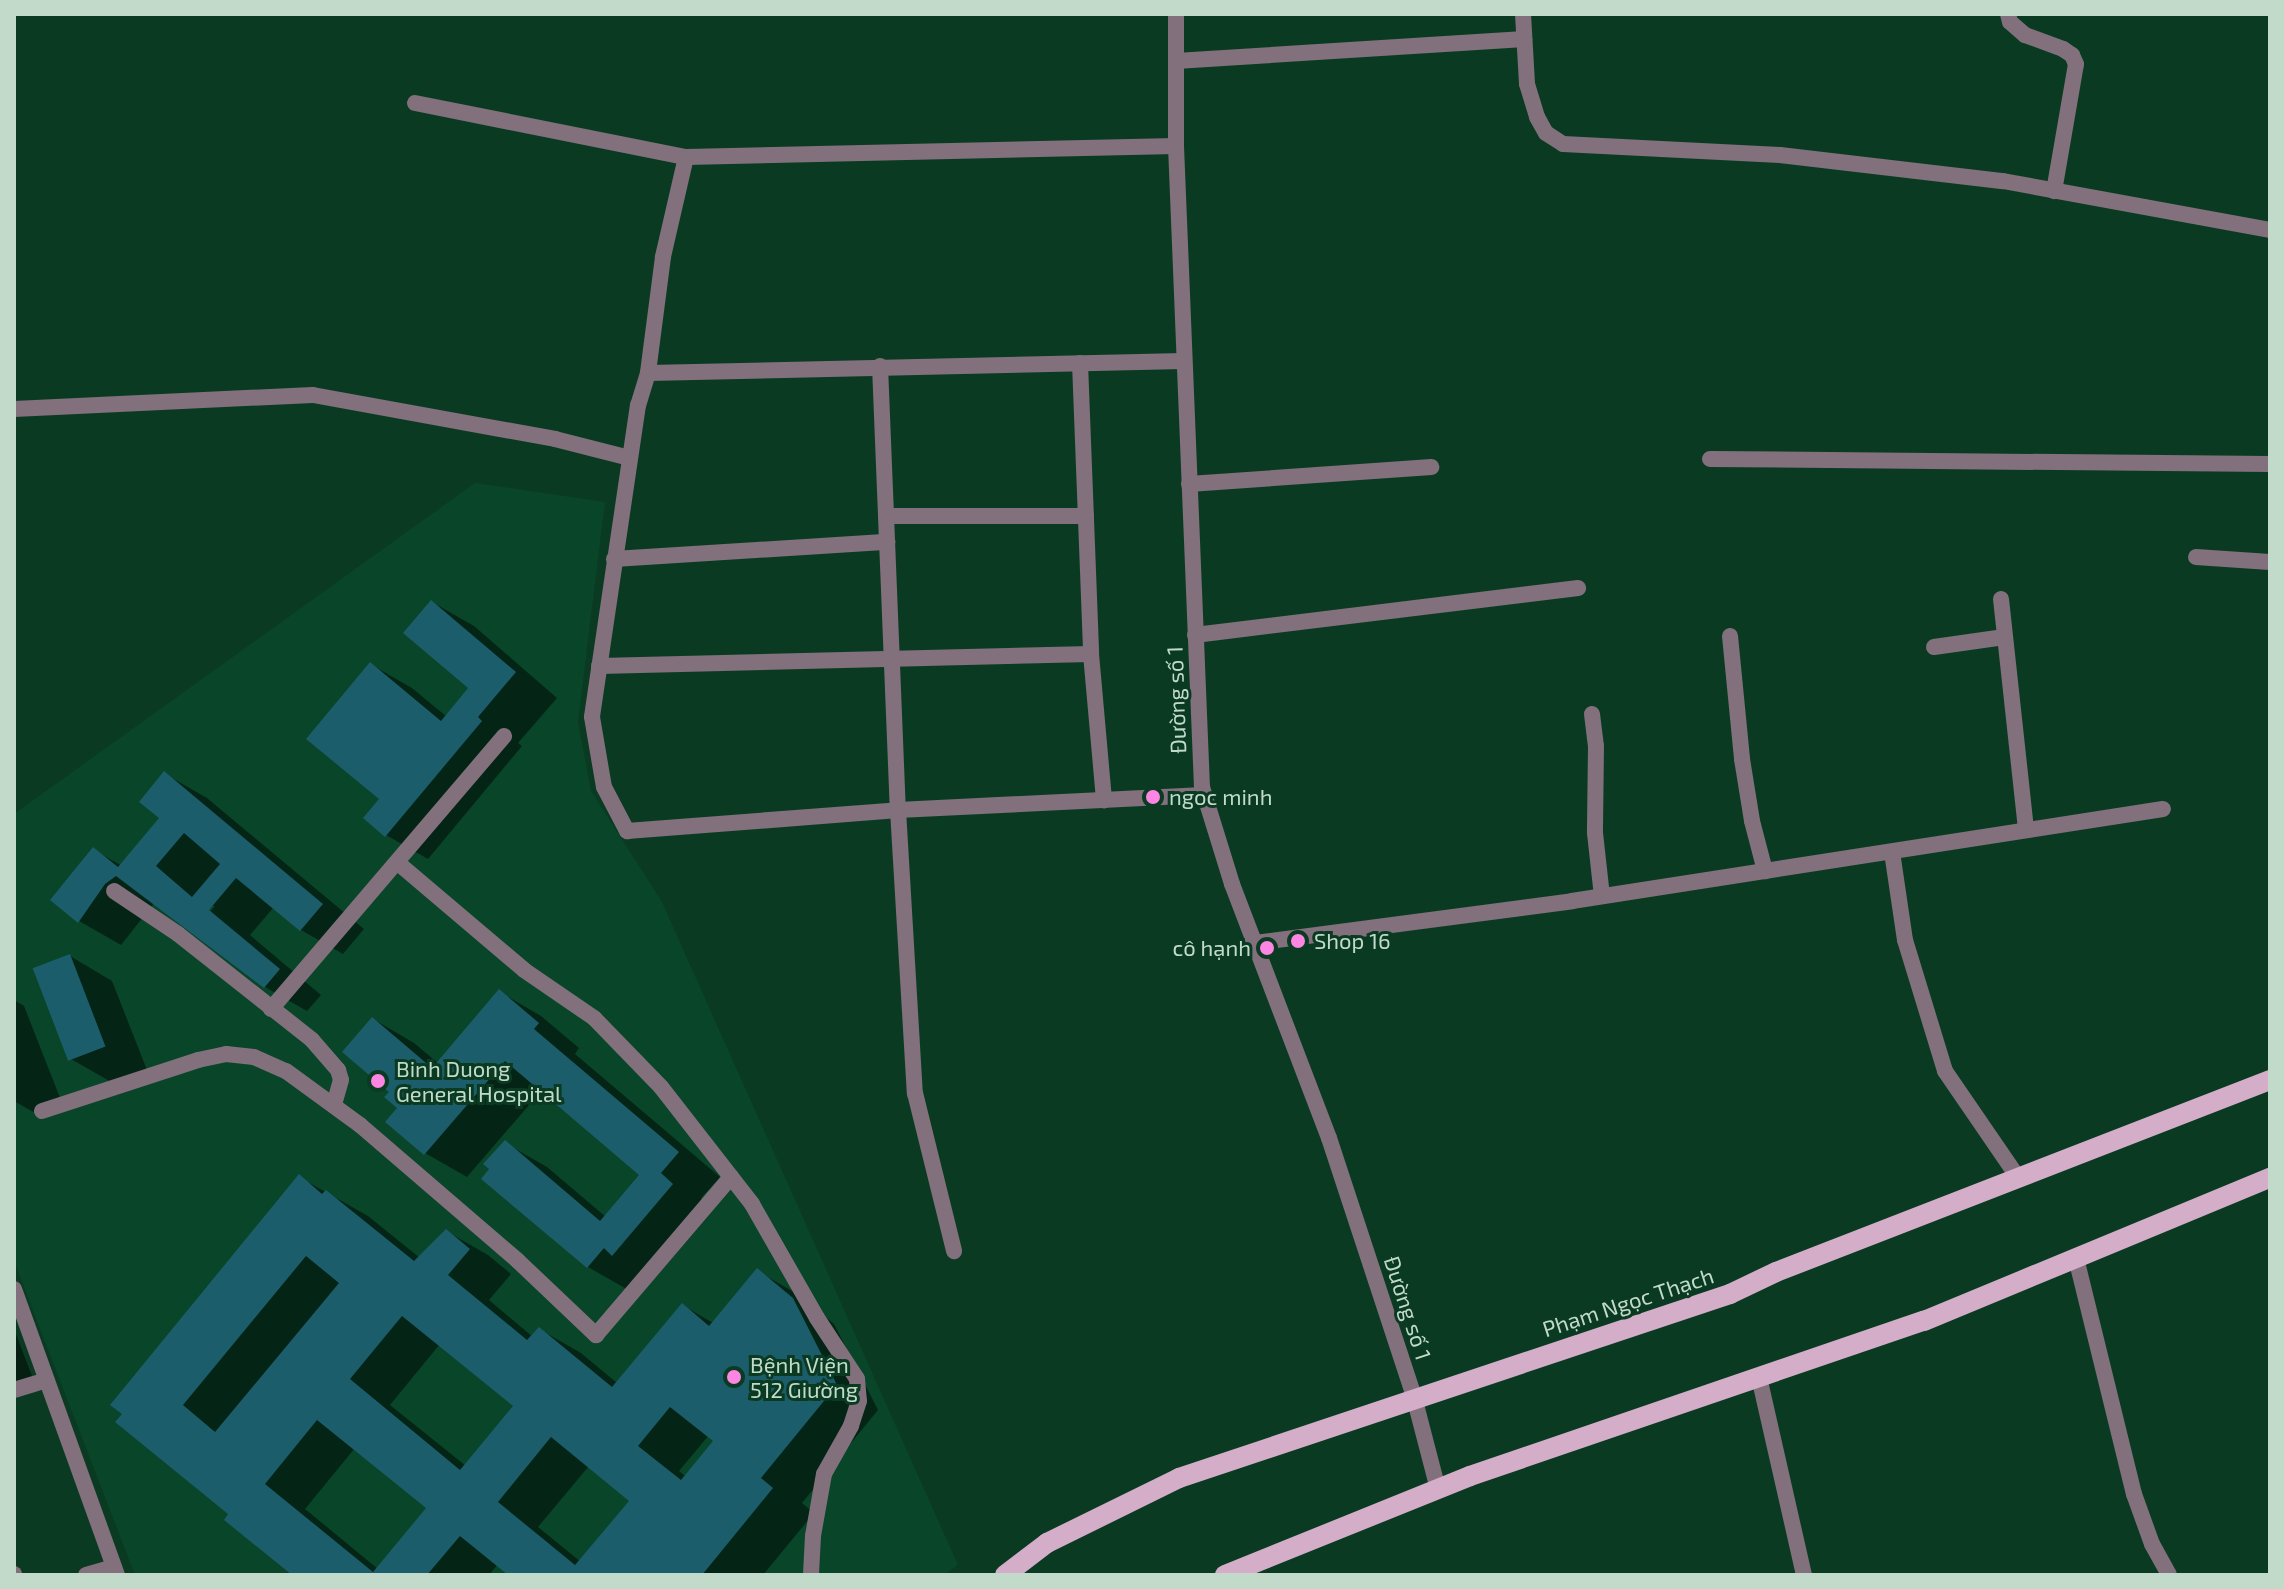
<!DOCTYPE html>
<html>
<head>
<meta charset="utf-8">
<style>
	body { margin:0 }
	#map { position:relative; width:2284px; height:1589px; overflow:hidden; background:#0a3b22; font-family:"Exo 2",sans-serif }
	div>[style] { position:absolute }
	.built>* { inset:0; background:#094528 }
	.shadow>* { inset:0; background:#0007 }
	.building>* { inset:0; background:#1c5d6c; transform-origin:0 0 }
	.lane>* { height:16px; margin:-8px; padding:0 8px; transform-origin:8px; border-radius:8px; background:#82707d }
	.street>* { height:16px; margin:-8px; padding:0 8px; transform-origin:8px; border-radius:8px; background:#82707d }
	.primary>* { height:20px; margin:-10px; padding:0 10px; transform-origin:10px; border-radius:10px; background:#d4aec9 }
	.dots>* { width:22px; height:22px; translate:-50% -50%; box-sizing:border-box; border:4px solid #0a3b22; border-radius:50% }
	span { translate:-50% -50%; white-space:nowrap; text-align:center; line-height:1.15; -webkit-text-stroke:6px #0a3b22; paint-order:stroke }
	.street-label { font-size:22px; color:#c2daca }
	.poi-label { font-size:22px; color:#c2daca }
	.left { translate:0 -50%; text-align:left }
	.right { translate:-100% -50%; text-align:right }
	.frame { position:absolute; inset:0; border:16px solid #c2daca; pointer-events:none }
</style>
</head>
<body>
<div id="map">
	<div class="built">
		<i style="clip-path:polygon(475px 483px,605px 502px,578px 722px,591px 791px,662px 902px,958px 1565px,944px 1575px,135px 1575px,14px 1261px,14px 814px)"></i>
	</div>
	<div class="shadow">
		<i style="clip-path:polygon(432px 602px,474px 626px,557px 698px,518px 743px,522px 746px,428px 859px,386px 835px,365px 818px,381px 798px,370px 664px,412px 688px,447px 717px,471px 688px)"></i>
		<i style="clip-path:polygon(evenodd,165px 774px,207px 798px,364px 929px,343px 954px,301px 930px,274px 907px,250px 935px,321px 995px,307px 1011px,265px 987px,155px 902px,121px 945px,79px 921px,94px 850px,122px 866px,162px 818px,165px 774px,210px 906px,215px 906px,204px 919px,210px 906px)"></i>
		<i style="clip-path:polygon(70px 956px,112px 981px,147px 1070px,113px 1083px,71px 1059px)"></i>
		<i style="clip-path:polygon(500px 992px,541px 1016px,579px 1048px,575px 1054px,720px 1177px,701px 1198px,714px 1209px,655px 1278px,645px 1272px,630px 1291px,588px 1267px,505px 1143px,547px 1167px,606px 1217px,642px 1175px,542px 1090px,467px 1177px,425px 1153px,391px 1091px,373px 1019px,414px 1043px,439px 1064px)"></i>
		<i style="clip-path:polygon(14px 1000px,24px 1006px,64px 1108px,42px 1117px,14px 1101px)"></i>
		<i style="clip-path:polygon(evenodd,299px 1177px,368px 1216px,420px 1258px,446px 1231px,488px 1255px,511px 1274px,489px 1300px,533px 1337px,539px 1329px,581px 1353px,617px 1383px,682px 1305px,713px 1323px,757px 1271px,799px 1295px,834px 1324px,878px 1410px,802px 1503px,814px 1513px,763px 1575px,511px 1575px,498px 1564px,489px 1575px,295px 1575px,231px 1514px,118px 1422px,299px 1177px,440px 1344px,515px 1406px,466px 1466px,390px 1405px,440px 1344px,299px 1177px,709px 1435px,716px 1441px,686px 1477px,679px 1471px,709px 1435px,299px 1177px,355px 1448px,428px 1507px,378px 1569px,305px 1509px,355px 1448px,299px 1177px,589px 1466px,632px 1501px,581px 1562px,538px 1527px,589px 1466px)"></i>
		<i style="clip-path:polygon(14px 1329px,32px 1376px,14px 1382px)"></i>
	</div>
	<div class="building">
		<i style="clip-path:polygon(431px 600px,516px 672px,478px 717px,482px 721px,385px 837px,363px 818px,379px 799px,306px 739px,370px 662px,441px 721px,468px 688px,403px 633px)"></i>
		<i style="clip-path:polygon(evenodd,164px 771px,323px 904px,300px 931px,236px 878px,209px 910px,280px 969px,264px 988px,116px 876px,105px 884px,78px 923px,50px 900px,93px 847px,118px 867px,159px 818px,139px 802px,164px 771px,184px 833px,220px 864px,192px 897px,156px 866px,184px 833px)"></i>
		<i style="left:70px;top:954px;width:99px;height:40px;rotate:69deg"></i>
		<i style="clip-path:polygon(499px 989px,539px 1023px,534px 1029px,679px 1152px,661px 1173px,673px 1184px,612px 1256px,604px 1248px,587px 1268px,481px 1179px,489px 1169px,483px 1164px,505px 1140px,600px 1221px,639px 1175px,505px 1061px,424px 1155px,385px 1122px,397px 1108px,384px 1097px,389px 1092px,342px 1052px,372px 1017px,432px 1068px)"></i>
		<i style="clip-path:polygon(evenodd,299px 1174px,322px 1194px,326px 1190px,414px 1261px,446px 1229px,470px 1249px,448px 1275px,527px 1340px,539px 1327px,612px 1387px,682px 1303px,709px 1326px,757px 1268px,793px 1298px,837px 1385px,761px 1478px,773px 1488px,702px 1575px,508px 1575px,460px 1536px,427px 1575px,292px 1575px,224px 1520px,228px 1514px,115px 1422px,122px 1414px,110px 1405px,299px 1174px,306px 1256px,339px 1283px,215px 1432px,183px 1405px,306px 1256px,299px 1174px,402px 1316px,513px 1406px,460px 1470px,350px 1379px,402px 1316px,299px 1174px,670px 1407px,713px 1441px,681px 1480px,638px 1446px,670px 1407px,299px 1174px,317px 1420px,426px 1508px,373px 1572px,265px 1484px,317px 1420px,299px 1174px,551px 1437px,629px 1501px,575px 1565px,498px 1502px,551px 1437px)"></i>
	</div>
	<div class="lane">
		<i style="left:1523px;top:14px;width:70px;rotate:86.7deg"></i>
		<i style="left:1527px;top:84px;width:34px;rotate:73deg"></i>
		<i style="left:1537px;top:117px;width:18px;rotate:61deg"></i>
		<i style="left:1546px;top:133px;width:20px;rotate:33deg"></i>
		<i style="left:1176px;top:61px;width:349px;rotate:-3.6deg"></i>
		<i style="left:2196px;top:557px;width:74px;rotate:3.9deg"></i>
		<i style="left:1592px;top:714px;width:32px;rotate:83deg"></i>
		<i style="left:1596px;top:746px;width:87px;rotate:90.7deg"></i>
		<i style="left:1595px;top:833px;width:63px;rotate:83.7deg"></i>
		<i style="left:398px;top:863px;width:165px;rotate:40.3deg"></i>
		<i style="left:524px;top:970px;width:85px;rotate:34.4deg"></i>
		<i style="left:594px;top:1018px;width:96px;rotate:45.8deg"></i>
		<i style="left:661px;top:1087px;width:148px;rotate:52.1deg"></i>
		<i style="left:752px;top:1204px;width:131px;rotate:60.3deg"></i>
		<i style="left:817px;top:1318px;width:73px;rotate:56.7deg"></i>
		<i style="left:857px;top:1379px;width:22px;rotate:85deg"></i>
		<i style="left:859px;top:1401px;width:26px;rotate:108deg"></i>
		<i style="left:851px;top:1426px;width:55px;rotate:119.4deg"></i>
		<i style="left:824px;top:1474px;width:63px;rotate:100.1deg"></i>
		<i style="left:813px;top:1536px;width:39px;rotate:93deg"></i>
		<i style="left:114px;top:891px;width:77px;rotate:33.9deg"></i>
		<i style="left:178px;top:934px;width:171px;rotate:38.3deg"></i>
		<i style="left:312px;top:1040px;width:40px;rotate:49deg"></i>
		<i style="left:338px;top:1070px;width:10px;rotate:73deg"></i>
		<i style="left:341px;top:1080px;width:26px;rotate:106deg"></i>
		<i style="left:271px;top:1009px;width:359px;rotate:-49.5deg"></i>
		<i style="left:42px;top:1111px;width:164px;rotate:-18.1deg"></i>
		<i style="left:198px;top:1060px;width:29px;rotate:-12deg"></i>
		<i style="left:226px;top:1054px;width:28px;rotate:6deg"></i>
		<i style="left:254px;top:1057px;width:35px;rotate:24deg"></i>
		<i style="left:286px;top:1071px;width:92px;rotate:36.1deg"></i>
		<i style="left:360px;top:1125px;width:208px;rotate:40.7deg"></i>
		<i style="left:518px;top:1261px;width:108px;rotate:43.5deg"></i>
		<i style="left:596px;top:1335px;width:208px;rotate:-49.5deg"></i>
	</div>
	<div class="street">
		<i style="left:1176px;top:14px;width:132px;rotate:90deg"></i>
		<i style="left:1176px;top:146px;width:642px;rotate:87.68deg"></i>
		<i style="left:1202px;top:787px;width:102px;rotate:72.8deg"></i>
		<i style="left:1232px;top:884px;width:272px;rotate:69.1deg"></i>
		<i style="left:1329px;top:1138px;width:273px;rotate:71.8deg"></i>
		<i style="left:1414px;top:1397px;width:95px;rotate:75.4deg"></i>
		<i style="left:2008px;top:14px;width:8px;rotate:76deg"></i>
		<i style="left:2010px;top:22px;width:20px;rotate:41deg"></i>
		<i style="left:2025px;top:35px;width:40px;rotate:20.2deg"></i>
		<i style="left:2063px;top:49px;width:11px;rotate:34deg"></i>
		<i style="left:2072px;top:55px;width:10px;rotate:66deg"></i>
		<i style="left:2076px;top:64px;width:129px;rotate:99.8deg"></i>
		<i style="left:415px;top:103px;width:276px;rotate:11.3deg"></i>
		<i style="left:686px;top:157px;width:490px;rotate:-1.3deg"></i>
		<i style="left:1563px;top:144px;width:217px;rotate:2.9deg"></i>
		<i style="left:1780px;top:155px;width:225px;rotate:6.7deg"></i>
		<i style="left:2003px;top:181px;width:271px;rotate:10.4deg"></i>
		<i style="left:686px;top:157px;width:103px;rotate:103deg"></i>
		<i style="left:663px;top:257px;width:117px;rotate:97.4deg"></i>
		<i style="left:648px;top:373px;width:34px;rotate:107deg"></i>
		<i style="left:638px;top:405px;width:315px;rotate:98.4deg"></i>
		<i style="left:592px;top:717px;width:71px;rotate:80.3deg"></i>
		<i style="left:604px;top:787px;width:50px;rotate:62.4deg"></i>
		<i style="left:627px;top:831px;width:272px;rotate:-4.4deg"></i>
		<i style="left:898px;top:810px;width:306px;rotate:-2.8deg"></i>
		<i style="left:1080px;top:363px;width:291px;rotate:87.8deg"></i>
		<i style="left:1091px;top:654px;width:147px;rotate:84.9deg"></i>
		<i style="left:880px;top:366px;width:444px;rotate:87.7deg"></i>
		<i style="left:898px;top:810px;width:284px;rotate:86.6deg"></i>
		<i style="left:915px;top:1093px;width:163px;rotate:76.1deg"></i>
		<i style="left:648px;top:373px;width:536px;rotate:-1.28deg"></i>
		<i style="left:14px;top:409px;width:299px;rotate:-2.7deg"></i>
		<i style="left:313px;top:395px;width:246px;rotate:10.3deg"></i>
		<i style="left:555px;top:439px;width:77px;rotate:14.2deg"></i>
		<i style="left:1710px;top:459px;width:560px;rotate:0.51deg"></i>
		<i style="left:1189px;top:484px;width:243px;rotate:-4deg"></i>
		<i style="left:886px;top:516px;width:200px"></i>
		<i style="left:614px;top:559px;width:274px;rotate:-3.6deg"></i>
		<i style="left:2001px;top:599px;width:232px;rotate:83.8deg"></i>
		<i style="left:1195px;top:635px;width:386px;rotate:-7deg"></i>
		<i style="left:1730px;top:636px;width:124px;rotate:84.4deg"></i>
		<i style="left:1742px;top:759px;width:63px;rotate:80.8deg"></i>
		<i style="left:1752px;top:821px;width:52px;rotate:75.4deg"></i>
		<i style="left:1934px;top:647px;width:71px;rotate:-8.1deg"></i>
		<i style="left:599px;top:666px;width:492px;rotate:-1.4deg"></i>
		<i style="left:1892px;top:852px;width:89px;rotate:81.6deg"></i>
		<i style="left:1905px;top:940px;width:137px;rotate:73deg"></i>
		<i style="left:1945px;top:1071px;width:131px;rotate:55.6deg"></i>
		<i style="left:1255px;top:943px;width:320px;rotate:-7.5deg"></i>
		<i style="left:1572px;top:901px;width:598px;rotate:-8.85deg"></i>
		<i style="left:2076px;top:1258px;width:243px;rotate:76.2deg"></i>
		<i style="left:2134px;top:1494px;width:53px;rotate:70.2deg"></i>
		<i style="left:2152px;top:1544px;width:35px;rotate:61deg"></i>
		<i style="left:14px;top:1289px;width:304px;rotate:70.2deg"></i>
		<i style="left:1759px;top:1377px;width:203px;rotate:77.2deg"></i>
		<i style="left:14px;top:1390px;width:34px;rotate:-17deg"></i>
		<i style="left:14px;top:1574px;width:1px;rotate:90deg"></i>
		<i style="left:86px;top:1575px;width:29px;rotate:-16deg"></i>
	</div>
	<div class="primary">
		<i style="left:1005px;top:1575px;width:53px;rotate:-37.3deg"></i>
		<i style="left:1047px;top:1543px;width:147px;rotate:-26.2deg"></i>
		<i style="left:1179px;top:1478px;width:581px;rotate:-18.47deg"></i>
		<i style="left:1730px;top:1294px;width:51px;rotate:-25.6deg"></i>
		<i style="left:1776px;top:1272px;width:530px;rotate:-21.24deg"></i>
		<i style="left:1225px;top:1575px;width:264px;rotate:-22deg"></i>
		<i style="left:1470px;top:1476px;width:480px;rotate:-18.9deg"></i>
		<i style="left:1924px;top:1321px;width:374px;rotate:-22.5deg"></i>
	</div>
	<div class="dots">
		<i style="left:1153px;top:797px;background:#fd86e2"></i>
		<i style="left:1298px;top:941px;background:#fd86e2"></i>
		<i style="left:1267px;top:948px;background:#fd86e2"></i>
		<i style="left:378px;top:1081px;background:#fd86e2"></i>
		<i style="left:734px;top:1377px;background:#fd86e2"></i>
	</div>
	<div class="street-label">
		<span style="left:1176px;top:700px;rotate:-92deg">Đường số 1</span>
		<span style="left:1628px;top:1302px;rotate:-18deg">Phạm Ngọc Thạch</span>
		<span style="left:1408px;top:1308px;rotate:72deg">Đường số 1</span>
	</div>
	<div class="poi-label">
		<span class="left" style="left:1169px;top:797px">ngoc minh</span>
		<span class="left" style="left:1314px;top:941px">Shop 16</span>
		<span class="right" style="left:1251px;top:948px">cô hạnh</span>
		<span class="left" style="left:396px;top:1081px">Binh Duong<br>General Hospital</span>
		<span class="left" style="left:750px;top:1377px">Bệnh Viện<br>512 Giường</span>
	</div>
	<div class="frame"></div>
</div>
</body>
</html>
